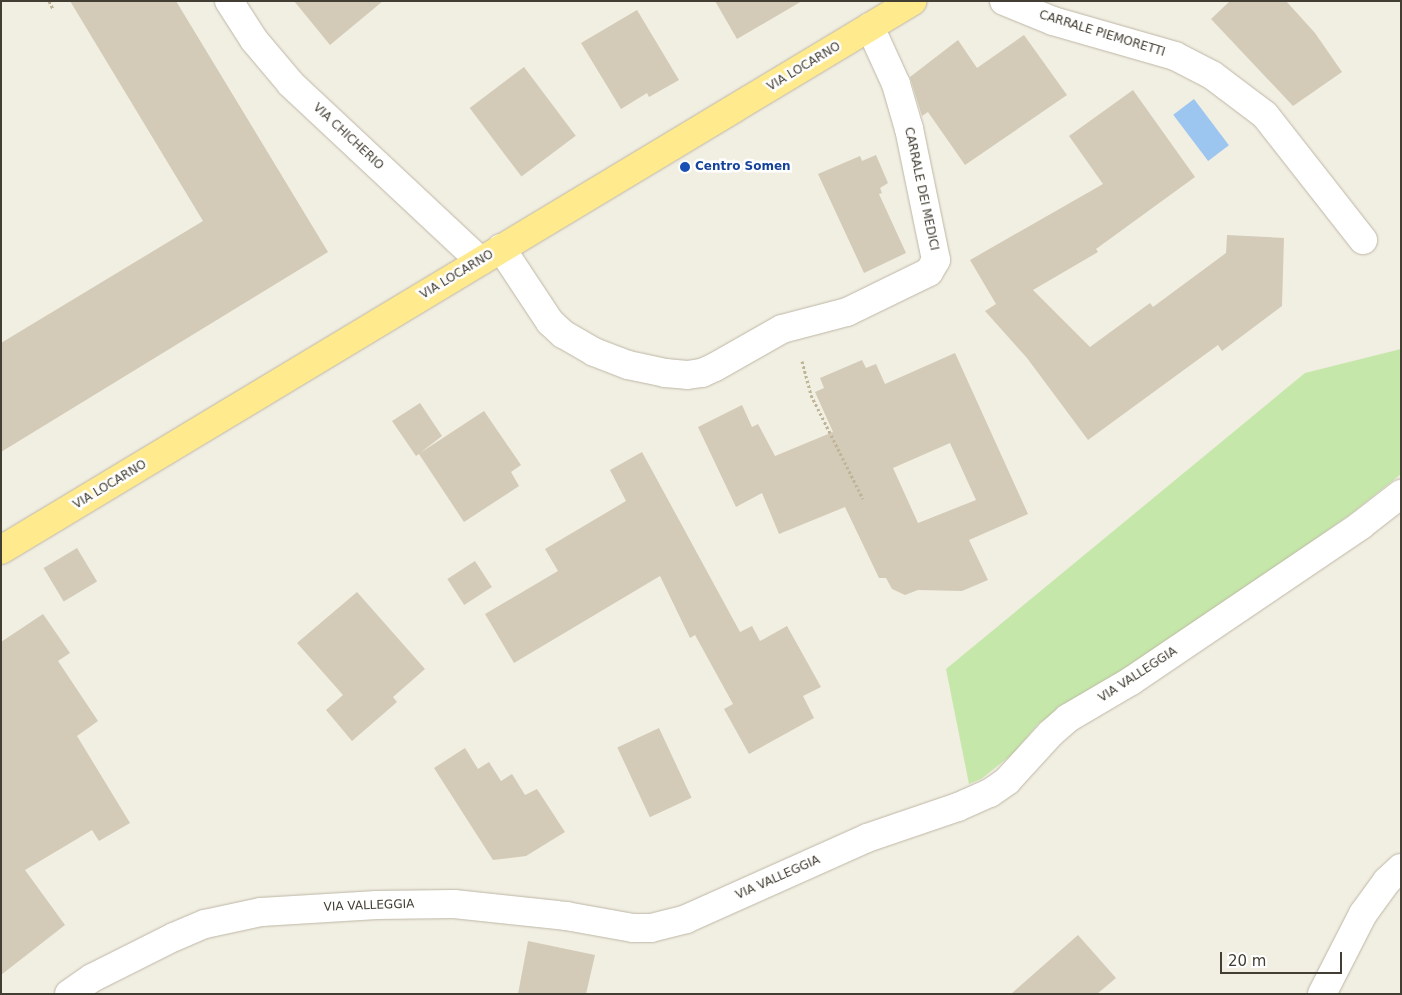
<!DOCTYPE html>
<html>
<head>
<meta charset="utf-8">
<style>
	body { margin:0 }
	#map { position:relative; width:1402px; height:995px; overflow:hidden; background:#f1eee2; font-family:"DejaVu Sans",sans-serif }
	div>[style] { position:absolute }
	.green>* { inset:0; background:#c6e7aa }
	.water>* { inset:0; background:#9cc6f0; transform-origin:0 0 }
	.building>* { inset:0; background:#d3cbb8; transform-origin:0 0 }
	.path>* { height:3px; margin-top:-1.5px; transform-origin:0; background:repeating-linear-gradient(90deg,#bfb496 0 2.5px,transparent 0 5px) }
	.roads { filter:drop-shadow(0 0 1px #bdb7a5) drop-shadow(0 0 1px #bdb7a5) }
	.minor>* { height:28px; margin:-14px; padding:0 14px; transform-origin:14px; border-radius:14px; background:#fff }
	.major>* { height:28px; margin:-14px; padding:0 14px; transform-origin:14px; border-radius:14px; background:#ffea8e }
	.dots>* { width:14px; height:14px; translate:-50% -50%; box-sizing:border-box; border:2px solid #fff; border-radius:50% }
	span { translate:-50% -50%; white-space:nowrap; text-align:center; line-height:1.15; -webkit-text-stroke:5px #fff; paint-order:stroke }
	.street-label { font-size:12px; color:#433e33 }
	.transit-label { font-size:12px; color:#164399; font-weight:700 }
	.left { translate:0 -50%; text-align:left }
	.frame { position:absolute; inset:0; border:2px solid #433e33; pointer-events:none }
	.scale { position:absolute; left:1220px; top:952px; width:122px; height:22px; box-sizing:border-box; border:2px solid #433e33; border-top:0; padding-left:6px; font-size:15px; line-height:18px; white-space:nowrap; color:#433e33; -webkit-text-stroke:4px #fff; paint-order:stroke }
</style>
</head>
<body>
<div id="map">
	<div class="green">
		<i style="clip-path:polygon(1401px 349px,1401px 474px,1352px 513px,1168px 643px,1073px 700px,1038px 724px,1014px 753px,981px 779px,969px 784px,946px 669px,1305px 373px)"></i>
	</div>
	<div class="water">
		<i style="left:1194px;top:99px;width:58px;height:26px;rotate:53deg"></i>
	</div>
	<div class="building">
		<i style="clip-path:polygon(70px 1px,176px 1px,328px 252px,1px 452px,1px 343px,203px 221px)"></i>
		<i style="clip-path:polygon(294px 1px,383px 1px,330px 45px)"></i>
		<i style="clip-path:polygon(715px 1px,802px 1px,737px 39px)"></i>
		<i style="clip-path:polygon(1230px 1px,1286px 1px,1315px 33px,1342px 72px,1293px 106px,1211px 19px)"></i>
		<i style="clip-path:polygon(637px 10px,679px 80px,649px 97px,647px 93px,621px 109px,581px 43px)"></i>
		<i style="clip-path:polygon(1024px 35px,1067px 95px,965px 165px,928px 112px,922px 116px,910px 77px,958px 40px,977px 68px)"></i>
		<i style="left:524px;top:67px;width:86px;height:68px;rotate:53deg"></i>
		<i style="clip-path:polygon(1133px 90px,1195px 177px,1096px 249px,1098px 252px,1033px 290px,1090px 347px,1150px 303px,1153px 307px,1226px 253px,1227px 235px,1284px 238px,1282px 306px,1222px 351px,1218px 345px,1088px 440px,1027px 358px,985px 311px,996px 304px,970px 260px,1103px 184px,1069px 136px)"></i>
		<i style="clip-path:polygon(876px 155px,888px 183px,880px 188px,882px 193px,879px 194px,906px 253px,864px 273px,818px 174px,860px 156px,862px 161px)"></i>
		<i style="clip-path:polygon(evenodd,955px 353px,1028px 514px,969px 540px,988px 580px,962px 591px,918px 590px,905px 595px,892px 589px,886px 578px,879px 578px,845px 507px,779px 534px,762px 493px,736px 507px,698px 427px,742px 405px,752px 427px,758px 424px,775px 456px,833px 432px,815px 392px,824px 388px,820px 378px,862px 360px,866px 368px,876px 364px,885px 384px,955px 353px,950px 443px,976px 500px,918px 523px,893px 468px,950px 443px)"></i>
		<i style="clip-path:polygon(420px 403px,442px 436px,420px 453px,484px 411px,521px 465px,511px 472px,519px 486px,464px 522px,419px 454px,416px 456px,392px 421px)"></i>
		<i style="clip-path:polygon(642px 452px,740px 632px,752px 626px,760px 641px,787px 626px,821px 687px,803px 696px,814px 718px,749px 754px,724px 709px,733px 704px,695px 635px,690px 638px,660px 576px,514px 663px,485px 614px,558px 571px,545px 549px,626px 501px,610px 470px)"></i>
		<i style="left:77px;top:548px;width:39px;height:39px;rotate:59deg"></i>
		<i style="left:475px;top:561px;width:31px;height:33px;rotate:57deg"></i>
		<i style="clip-path:polygon(357px 592px,425px 669px,393px 697px,397px 702px,352px 741px,326px 710px,343px 695px,297px 643px)"></i>
		<i style="clip-path:polygon(43px 614px,70px 653px,58px 661px,98px 721px,77px 736px,130px 823px,99px 841px,92px 830px,25px 870px,65px 925px,1px 975px,1px 642px)"></i>
		<i style="left:659px;top:728px;width:77px;height:46px;rotate:65deg"></i>
		<i style="clip-path:polygon(465px 748px,478px 769px,489px 762px,501px 781px,512px 774px,525px 795px,537px 789px,565px 832px,526px 856px,493px 860px,434px 768px)"></i>
		<i style="clip-path:polygon(1078px 935px,1116px 978px,1097px 994px,1011px 994px)"></i>
		<i style="clip-path:polygon(528px 941px,595px 955px,586px 994px,518px 994px)"></i>
	</div>
	<div class="path">
		<i style="left:49px;top:1px;width:9px;rotate:63deg"></i>
		<i style="left:802px;top:361px;width:35px;rotate:75deg"></i>
		<i style="left:811px;top:395px;width:116px;rotate:63.4deg"></i>
	</div>
	<div class="roads">
		<div class="minor">
			<i style="left:229px;top:1px;width:46px;rotate:57.3deg"></i>
			<i style="left:254px;top:40px;width:57px;rotate:49.9deg"></i>
			<i style="left:291px;top:84px;width:259px;rotate:43.1deg"></i>
			<i style="left:1004px;top:1px;width:53px;rotate:22.2deg"></i>
			<i style="left:1053px;top:21px;width:127px;rotate:16deg"></i>
			<i style="left:1175px;top:56px;width:42px;rotate:27.2deg"></i>
			<i style="left:1212px;top:75px;width:66px;rotate:37deg"></i>
			<i style="left:1265px;top:115px;width:159px;rotate:51.9deg"></i>
			<i style="left:501px;top:248px;width:89px;rotate:56.5deg"></i>
			<i style="left:550px;top:322px;width:18px;rotate:43deg"></i>
			<i style="left:563px;top:334px;width:36px;rotate:30deg"></i>
			<i style="left:594px;top:352px;width:36px;rotate:21deg"></i>
			<i style="left:628px;top:365px;width:38px;rotate:12deg"></i>
			<i style="left:665px;top:373px;width:22px;rotate:5deg"></i>
			<i style="left:687px;top:375px;width:15px;rotate:-8deg"></i>
			<i style="left:702px;top:373px;width:14px;rotate:-25deg"></i>
			<i style="left:715px;top:367px;width:77px;rotate:-29.6deg"></i>
			<i style="left:782px;top:329px;width:67px;rotate:-14.7deg"></i>
			<i style="left:847px;top:312px;width:91px;rotate:-26deg"></i>
			<i style="left:929px;top:272px;width:14px;rotate:-60deg"></i>
			<i style="left:936px;top:260px;width:134px;rotate:-101.6deg"></i>
			<i style="left:909px;top:129px;width:47px;rotate:-106.1deg"></i>
			<i style="left:896px;top:84px;width:63px;rotate:-114.5deg"></i>
			<i style="left:69px;top:994px;width:28px;rotate:-35deg"></i>
			<i style="left:92px;top:978px;width:92px;rotate:-26.6deg"></i>
			<i style="left:174px;top:937px;width:34px;rotate:-23deg"></i>
			<i style="left:205px;top:924px;width:57px;rotate:-12.1deg"></i>
			<i style="left:261px;top:912px;width:116px;rotate:-3.5deg"></i>
			<i style="left:377px;top:905px;width:77px;rotate:-0.7deg"></i>
			<i style="left:454px;top:904px;width:113px;rotate:6.1deg"></i>
			<i style="left:566px;top:916px;width:68px;rotate:10.2deg"></i>
			<i style="left:633px;top:928px;width:18px"></i>
			<i style="left:651px;top:928px;width:36px;rotate:-14deg"></i>
			<i style="left:686px;top:919px;width:198px;rotate:-24.1deg"></i>
			<i style="left:867px;top:838px;width:96px;rotate:-18.8deg"></i>
			<i style="left:958px;top:807px;width:35px;rotate:-24deg"></i>
			<i style="left:990px;top:793px;width:21px;rotate:-35deg"></i>
			<i style="left:1007px;top:781px;width:65px;rotate:-47.5deg"></i>
			<i style="left:1051px;top:733px;width:23px;rotate:-41deg"></i>
			<i style="left:1068px;top:718px;width:73px;rotate:-30.4deg"></i>
			<i style="left:1131px;top:681px;width:278px;rotate:-34.1deg"></i>
			<i style="left:1361px;top:525px;width:51px;rotate:-37.8deg"></i>
			<i style="left:1322px;top:994px;width:90px;rotate:-62.9deg"></i>
			<i style="left:1363px;top:914px;width:41px;rotate:-54deg"></i>
			<i style="left:1387px;top:881px;width:19px;rotate:-43deg"></i>
		</div>
		<div class="major">
			<i style="left:1px;top:550px;width:1064px;rotate:-31.05deg"></i>
		</div>
	</div>
	<div class="dots">
		<i style="left:685px;top:167px;background:#1a4fb4"></i>
	</div>
	<div class="street-label">
		<span style="left:1102px;top:34px;rotate:17deg">CARRALE PIEMORETTI</span>
		<span style="left:804px;top:67px;rotate:-31deg">VIA LOCARNO</span>
		<span style="left:348px;top:137px;rotate:43deg">VIA CHICHERIO</span>
		<span style="left:921px;top:189px;rotate:78deg">CARRALE DEI MEDICI</span>
		<span style="left:457px;top:275px;rotate:-31deg">VIA LOCARNO</span>
		<span style="left:110px;top:485px;rotate:-31deg">VIA LOCARNO</span>
		<span style="left:1138px;top:675px;rotate:-33deg">VIA VALLEGGIA</span>
		<span style="left:778px;top:878px;rotate:-24deg">VIA VALLEGGIA</span>
		<span style="left:369px;top:906px;rotate:-2deg">VIA VALLEGGIA</span>
	</div>
	<div class="transit-label">
		<span class="left" style="left:695px;top:167px">Centro Somen</span>
	</div>
	<div class="frame"></div>
	<div class="scale">20 m</div>
</div>
</body>
</html>
